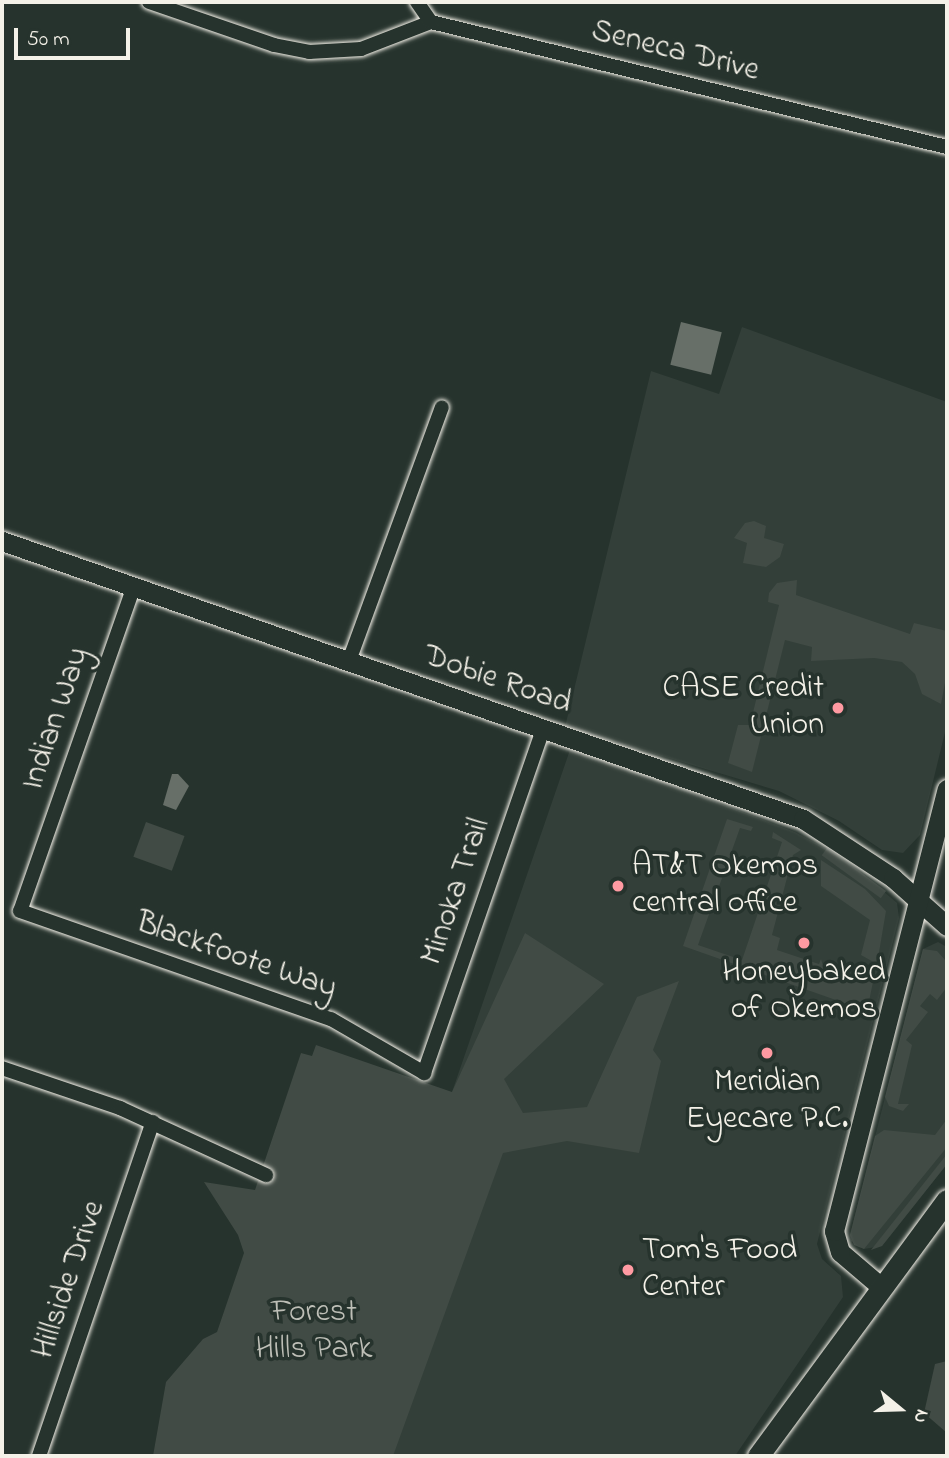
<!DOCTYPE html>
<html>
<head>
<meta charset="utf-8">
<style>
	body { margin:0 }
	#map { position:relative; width:949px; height:1458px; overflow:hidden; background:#26332d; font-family:"Indie Flower",sans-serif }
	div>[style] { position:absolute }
	.built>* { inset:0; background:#333f39 }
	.green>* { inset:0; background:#414b45; transform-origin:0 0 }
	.water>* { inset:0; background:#676f68; transform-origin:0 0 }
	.roads { filter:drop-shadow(0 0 2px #f4f1e8) drop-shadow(0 0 2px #f4f1e8) }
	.street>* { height:14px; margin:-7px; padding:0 7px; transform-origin:7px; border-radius:7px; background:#26332d }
	.secondary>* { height:19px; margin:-9.5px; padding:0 9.5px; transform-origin:9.5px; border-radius:9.5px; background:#26332d }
	.primary>* { height:21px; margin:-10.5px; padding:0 10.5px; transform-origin:10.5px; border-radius:10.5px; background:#26332d }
	.dots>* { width:19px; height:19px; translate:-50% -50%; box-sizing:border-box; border:4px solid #26332d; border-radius:50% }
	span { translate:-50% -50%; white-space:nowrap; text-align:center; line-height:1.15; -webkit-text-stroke:7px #26332d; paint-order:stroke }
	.street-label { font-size:32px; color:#f4f1e8 }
	.poi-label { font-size:32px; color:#f4f1e8 }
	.right { translate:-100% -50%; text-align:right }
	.left { translate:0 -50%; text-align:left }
	.park-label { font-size:32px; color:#bebfb7 }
	.frame { position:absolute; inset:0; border:4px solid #f4f1e8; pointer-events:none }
	.north { position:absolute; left:865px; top:1374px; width:70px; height:70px; -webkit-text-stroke:5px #26332d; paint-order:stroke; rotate:109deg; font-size:19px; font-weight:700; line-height:28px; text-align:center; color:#f4f1e8 }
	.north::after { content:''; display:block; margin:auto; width:24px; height:32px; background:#f4f1e8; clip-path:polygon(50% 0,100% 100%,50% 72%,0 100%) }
	.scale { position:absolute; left:14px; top:28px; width:116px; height:32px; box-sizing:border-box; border:4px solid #f4f1e8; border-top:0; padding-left:9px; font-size:21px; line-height:24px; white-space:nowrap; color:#f4f1e8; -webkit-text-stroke:5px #26332d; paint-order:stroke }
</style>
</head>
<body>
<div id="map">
	<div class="built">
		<i style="clip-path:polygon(742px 327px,947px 402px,947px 724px,920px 835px,903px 853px,882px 850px,839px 821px,779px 791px,565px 727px,651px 371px,719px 394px)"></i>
		<i style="clip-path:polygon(571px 747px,795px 832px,848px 861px,897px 903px,899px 918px,817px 1244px,822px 1259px,841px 1276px,843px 1297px,735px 1456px,369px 1456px,452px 1092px)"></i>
		<i style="clip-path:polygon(938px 942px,947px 947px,947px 1164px,882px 1246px,864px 1249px,851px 1241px,850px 1235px,923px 949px)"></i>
	</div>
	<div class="green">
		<i style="clip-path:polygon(754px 521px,766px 526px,764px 538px,784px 544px,780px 557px,766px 567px,743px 563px,747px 543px,734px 538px,745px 523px)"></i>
		<i style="clip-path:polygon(797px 580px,796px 595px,910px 634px,914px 623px,947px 631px,947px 672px,941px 704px,922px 694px,915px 674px,902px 662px,874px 658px,811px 661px,812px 647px,785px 640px,752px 772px,728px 763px,738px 725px,750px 725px,779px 605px,768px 602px,769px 593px,777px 583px)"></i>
		<i style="clip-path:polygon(727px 819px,753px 827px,751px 831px,740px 828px,698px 945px,742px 960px,782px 842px,772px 838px,773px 832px,801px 850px,793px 855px,772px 935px,780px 938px,777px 950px,819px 964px,821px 959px,823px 966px,873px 982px,867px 1011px,683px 946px)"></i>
		<i style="left:146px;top:822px;width:41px;height:37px;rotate:20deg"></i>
		<i style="left:827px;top:848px;width:73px;height:9px;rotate:36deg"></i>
		<i style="clip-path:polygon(821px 860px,865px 889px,886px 911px,877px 964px,861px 955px,870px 920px,821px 886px)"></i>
		<i style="clip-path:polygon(525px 933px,604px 984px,504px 1079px,523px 1113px,587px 1107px,637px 997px,679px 981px,653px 1050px,661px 1061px,639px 1153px,567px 1141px,503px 1153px,393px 1456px,153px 1456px,166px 1382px,203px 1339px,217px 1332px,244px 1253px,238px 1235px,204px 1182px,255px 1190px,301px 1053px,312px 1056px,316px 1045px,452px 1092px)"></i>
		<i style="clip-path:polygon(923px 949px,937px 951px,947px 962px,947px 987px,937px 1000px,930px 994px,920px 1006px,928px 1012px,906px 1040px,912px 1045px,898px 1104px,909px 1104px,903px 1111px,889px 1106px,885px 1097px)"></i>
		<i style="clip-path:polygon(947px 1119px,947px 1147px,864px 1249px,854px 1245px,850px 1235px,875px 1136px,884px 1130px,935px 1135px)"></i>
		<i style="clip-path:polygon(947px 1154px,947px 1164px,882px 1246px,871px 1250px)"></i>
		<i style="clip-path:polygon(947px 1361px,947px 1433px,924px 1413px,935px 1364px)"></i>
	</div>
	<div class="water">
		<i style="left:681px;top:322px;width:42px;height:44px;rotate:14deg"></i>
		<i style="clip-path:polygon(172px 774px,178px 774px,189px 786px,176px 810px,163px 805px)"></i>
	</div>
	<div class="roads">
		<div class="street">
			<i style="left:149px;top:2px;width:132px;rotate:19deg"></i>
			<i style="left:274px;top:45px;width:36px;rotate:11deg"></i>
			<i style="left:309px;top:52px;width:52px;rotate:-3.3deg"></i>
			<i style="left:361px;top:49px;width:75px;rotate:-21.1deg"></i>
			<i style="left:431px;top:22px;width:531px;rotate:13.62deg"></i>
			<i style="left:417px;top:2px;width:24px;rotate:55deg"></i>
			<i style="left:134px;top:586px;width:344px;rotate:109.3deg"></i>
			<i style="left:20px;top:911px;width:329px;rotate:19.2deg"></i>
			<i style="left:331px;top:1019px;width:108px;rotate:30.1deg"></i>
			<i style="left:424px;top:1073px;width:364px;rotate:-70.9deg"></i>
			<i style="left:349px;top:661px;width:270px;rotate:-69.9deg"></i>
			<i style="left:2px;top:1068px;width:125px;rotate:18.7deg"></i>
			<i style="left:120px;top:1108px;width:161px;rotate:24.7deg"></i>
			<i style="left:39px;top:1456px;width:353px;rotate:-71.2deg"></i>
		</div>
		<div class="secondary">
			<i style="left:2px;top:541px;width:848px;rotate:19.14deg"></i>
			<i style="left:803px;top:819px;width:108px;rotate:33.2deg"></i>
			<i style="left:893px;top:878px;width:72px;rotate:41.6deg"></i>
			<i style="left:880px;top:1286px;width:52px;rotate:-139.6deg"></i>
			<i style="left:840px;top:1252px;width:22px;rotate:-106deg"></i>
			<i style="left:834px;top:1231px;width:456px;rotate:-75.7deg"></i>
		</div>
		<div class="primary">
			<i style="left:758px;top:1456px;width:318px;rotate:-53.6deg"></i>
		</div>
	</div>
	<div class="dots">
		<i style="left:838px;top:708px;background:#ff9aa2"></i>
		<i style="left:618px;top:886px;background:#ff9aa2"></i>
		<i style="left:804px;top:943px;background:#ff9aa2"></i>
		<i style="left:767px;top:1053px;background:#ff9aa2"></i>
		<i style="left:628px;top:1270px;background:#ff9aa2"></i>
	</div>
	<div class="street-label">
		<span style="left:675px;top:52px;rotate:14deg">Seneca Drive</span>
		<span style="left:497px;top:681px;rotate:19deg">Dobie Road</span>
		<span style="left:57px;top:719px;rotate:-71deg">Indian Way</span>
		<span style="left:457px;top:892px;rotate:-71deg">Minoka Trail</span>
		<span style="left:236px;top:957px;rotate:19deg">Blackfoote Way</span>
		<span style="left:70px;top:1280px;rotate:-71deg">Hillside Drive</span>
	</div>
	<div class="poi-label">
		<span class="right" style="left:824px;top:708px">CASE Credit<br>Union</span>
		<span class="left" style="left:632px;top:886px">AT&amp;T Okemos<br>central office</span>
		<span style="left:804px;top:992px">Honeybaked<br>of Okemos</span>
		<span style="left:767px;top:1102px">Meridian<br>Eyecare P.C.</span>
		<span class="left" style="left:642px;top:1270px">Tom's Food<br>Center</span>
	</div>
	<div class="park-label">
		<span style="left:314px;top:1332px">Forest<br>Hills Park</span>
	</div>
	<div class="frame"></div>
	<div class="north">N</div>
	<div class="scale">50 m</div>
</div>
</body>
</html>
